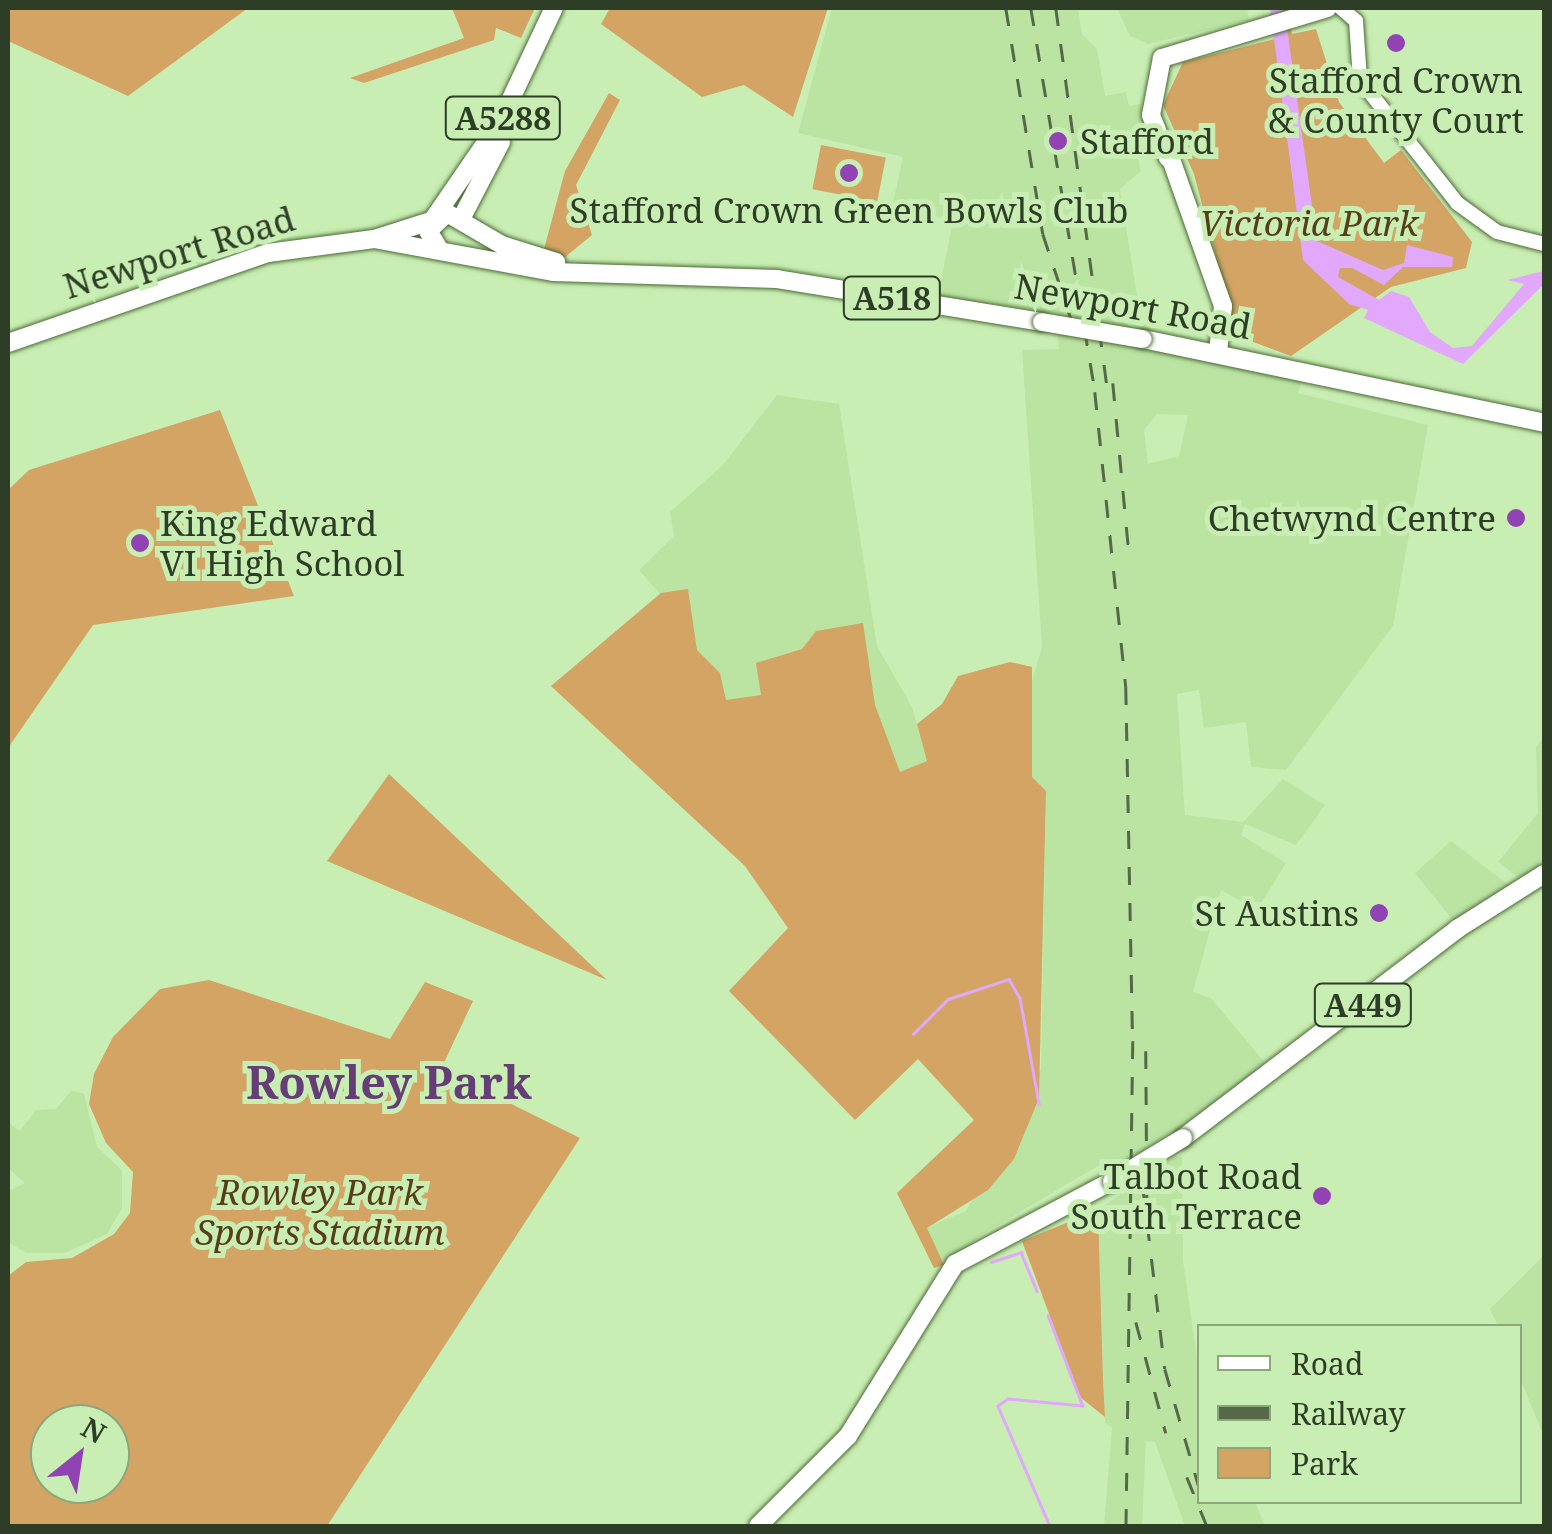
<!DOCTYPE html>
<html>
<head>
<meta charset="utf-8">
<style>
	body { margin:0 }
	#map { position:relative; width:1552px; height:1534px; overflow:hidden; background:#c9eeb3; font-family:"Noto Serif",serif }
	div>[style] { position:absolute }
	.built>* { inset:0; background:#bbe4a3 }
	.green>* { inset:0; background:#d3a464; transform-origin:0 0 }
	.water>* { inset:0; background:#e1a8fc }
	.stream>* { height:2.5px; margin:-1.25px; padding:0 1.25px; transform-origin:1.25px; border-radius:1.25px; background:#e1a8fc }
	.roads { filter:drop-shadow(0 0 2px #4b6a36) drop-shadow(0 0 2px #4b6a36) }
	.tertiary>* { height:14px; margin:-7px; padding:0 7px; transform-origin:7px; border-radius:7px; background:#fff }
	.primary>* { height:18px; margin:-9px; padding:0 9px; transform-origin:9px; border-radius:9px; background:#fff }
	.trunk>* { height:18px; margin:-9px; padding:0 9px; transform-origin:9px; border-radius:9px; background:#fff }
	.rail>* { height:2.5px; margin-top:-1.25px; transform-origin:0; background:repeating-linear-gradient(90deg,#556949 0 18px,transparent 0 36px) }
	.bridges { filter:drop-shadow(0 0 2px #4b6a36) drop-shadow(0 0 2px #4b6a36) }
	.trunk-bridge>* { height:18px; margin:-9px; padding:0 9px; transform-origin:9px; border-radius:9px; background:#fff }
	.dots>* { width:28px; height:28px; translate:-50% -50%; box-sizing:border-box; border:5px solid #c9eeb3; border-radius:50% }
	span { translate:-50% -50%; white-space:nowrap; text-align:center; line-height:1.15; -webkit-text-stroke:10px #c9eeb3; paint-order:stroke }
	.shield-label span { padding:2px 8px; background:#c9eeb3; border:2px solid; border-radius:8px; -webkit-text-stroke-width:0 }
	.shield-label { font-size:32px; color:#2e3d26; font-weight:700 }
	.poi-label { font-size:35px; color:#2e3d26 }
	.left { translate:0 -50%; text-align:left }
	.right { translate:-100% -50%; text-align:right }
	.park-label { font-size:35px; color:#573e18; font-style:italic }
	.street-label { font-size:35px; color:#2e3d26 }
	.district-label { font-size:45px; color:#653e77; font-weight:700 }
	.frame { position:absolute; inset:0; border:10px solid #2e3d26; pointer-events:none }
	.legend { position:absolute; left:1197px; top:1324px; width:325px; height:180px; box-sizing:border-box; background:#c9eeb3; border:2px solid #8ba77b; margin:0; padding:12px 18px; list-style:none; font-size:30px; color:#2e3d26 }
	.legend li { display:flex; align-items:center; gap:20px; height:50px }
	.legend b { width:50px; border:2px solid #8ba77b }
	.north { position:absolute; left:30px; top:1404px; width:100px; height:100px; box-sizing:border-box; background:#c9eeb3; border:2px solid #8ba77b; border-radius:50%; rotate:30deg; font-size:28px; font-weight:700; line-height:40px; text-align:center; color:#2e3d26 }
	.north::after { content:''; display:block; margin:auto; width:35px; height:45px; background:#9243b3; clip-path:polygon(50% 0,100% 100%,50% 72%,0 100%) }
</style>
</head>
<body>
<div id="map">
	<div class="built">
		<i style="clip-path:polygon(evenodd,832px 8px,1078px 8px,1082px 34px,1097px 49px,1105px 96px,1126px 92px,1129px 106px,1141px 104px,1144px 122px,1147px 143px,1135px 145px,1141px 171px,1120px 189px,1141px 321px,1128px 324px,1130px 343px,1303px 378px,1298px 393px,1428px 425px,1393px 626px,1286px 770px,1251px 767px,1246px 722px,1204px 728px,1199px 690px,1177px 694px,1185px 815px,1243px 822px,1283px 779px,1325px 805px,1296px 845px,1245px 824px,1241px 835px,1286px 863px,1257px 910px,1221px 890px,1193px 992px,1211px 998px,1270px 1069px,1112px 1170px,1103px 1163px,981px 1235px,944px 1265px,926px 1228px,966px 1211px,1041px 1069px,1046px 791px,1032px 777px,1028px 694px,1042px 647px,1022px 350px,1059px 349px,1055px 313px,938px 296px,953px 221px,892px 207px,903px 157px,798px 133px,832px 8px,1157px 414px,1188px 415px,1179px 456px,1148px 464px,1144px 430px,1157px 414px)"></i>
		<i style="clip-path:polygon(1117px 8px,1247px 8px,1249px 20px,1148px 44px,1130px 36px)"></i>
		<i style="clip-path:polygon(777px 395px,839px 404px,877px 646px,912px 707px,967px 902px,801px 947px,745px 866px,551px 686px,660px 594px,639px 570px,674px 536px,670px 512px,723px 465px)"></i>
		<i style="clip-path:polygon(1544px 736px,1544px 865px,1520px 879px,1498px 862px,1538px 813px,1536px 747px)"></i>
		<i style="clip-path:polygon(1451px 841px,1510px 886px,1455px 923px,1415px 873px)"></i>
		<i style="clip-path:polygon(72px 1090px,84px 1094px,97px 1147px,122px 1170px,122px 1208px,107px 1234px,65px 1253px,26px 1253px,8px 1242px,8px 1191px,25px 1183px,8px 1168px,8px 1122px,20px 1131px,36px 1110px,56px 1109px)"></i>
		<i style="clip-path:polygon(1175px 1156px,1182px 1157px,1183px 1260px,1199px 1372px,1200px 1502px,1255px 1502px,1265px 1526px,1185px 1526px,1155px 1442px,1146px 1441px,1142px 1526px,1104px 1526px,1112px 1427px,1105px 1423px,1098px 1210px)"></i>
		<i style="clip-path:polygon(1544px 1255px,1544px 1437px,1520px 1378px,1520px 1326px,1498px 1326px,1490px 1309px)"></i>
	</div>
	<div class="green">
		<i style="clip-path:polygon(8px 8px,248px 8px,128px 96px,8px 41px)"></i>
		<i style="clip-path:polygon(452px 8px,535px 8px,521px 38px,496px 28px,494px 40px,364px 83px,350px 78px,464px 38px)"></i>
		<i style="clip-path:polygon(610px 8px,828px 8px,793px 117px,744px 85px,702px 97px,601px 24px)"></i>
		<i style="clip-path:polygon(1281px 8px,1301px 8px,1287px 12px,1292px 34px,1316px 29px,1339px 102px,1384px 163px,1401px 150px,1472px 242px,1466px 268px,1391px 287px,1291px 356px,1237px 336px,1194px 174px,1163px 105px,1183px 62px,1287px 36px)"></i>
		<i style="clip-path:polygon(609px 93px,620px 100px,576px 185px,592px 235px,564px 258px,543px 253px,565px 171px)"></i>
		<i style="left:821px;top:145px;width:66px;height:45px;rotate:11deg"></i>
		<i style="clip-path:polygon(220px 410px,294px 596px,93px 625px,8px 748px,8px 490px,29px 470px)"></i>
		<i style="clip-path:polygon(688px 589px,697px 650px,720px 673px,726px 700px,761px 695px,756px 663px,802px 649px,816px 631px,863px 623px,875px 705px,900px 772px,927px 761px,917px 724px,942px 704px,958px 676px,1010px 662px,1032px 667px,1032px 777px,1046px 791px,1039px 1098px,1014px 1159px,988px 1190px,927px 1228px,944px 1265px,934px 1268px,897px 1193px,974px 1120px,918px 1059px,855px 1120px,729px 991px,788px 928px,745px 866px,551px 686px,661px 593px)"></i>
		<i style="clip-path:polygon(389px 774px,607px 980px,327px 861px)"></i>
		<i style="clip-path:polygon(evenodd,209px 980px,390px 1039px,425px 982px,473px 1001px,441px 1069px,580px 1138px,327px 1526px,8px 1526px,8px 1276px,26px 1262px,72px 1258px,114px 1234px,130px 1213px,133px 1172px,106px 1143px,89px 1104px,94px 1074px,113px 1037px,160px 989px,209px 980px,50px 1424px,110px 1424px,110px 1484px,50px 1484px,50px 1424px)"></i>
		<i style="clip-path:polygon(1098px 1210px,1103px 1377px,1105px 1417px,1080px 1397px,1022px 1241px)"></i>
	</div>
	<div class="water">
		<i style="clip-path:polygon(1270px 8px,1281px 8px,1288px 35px,1317px 241px,1383px 270px,1404px 263px,1407px 245px,1453px 257px,1452px 267px,1403px 267px,1384px 285px,1352px 268px,1340px 268px,1338px 277px,1379px 300px,1391px 291px,1409px 297px,1430px 332px,1453px 348px,1472px 346px,1524px 284px,1507px 280px,1544px 271px,1544px 284px,1463px 364px,1364px 318px,1368px 310px,1349px 304px,1303px 260px)"></i>
	</div>
	<div class="stream">
		<i style="left:913px;top:1034px;width:49px;rotate:-45deg"></i>
		<i style="left:948px;top:999px;width:64px;rotate:-18.2deg"></i>
		<i style="left:1009px;top:979px;width:22px;rotate:60deg"></i>
		<i style="left:1020px;top:998px;width:108px;rotate:79.8deg"></i>
		<i style="left:991px;top:1262px;width:32px;rotate:-18deg"></i>
		<i style="left:1021px;top:1252px;width:42px;rotate:67.7deg"></i>
		<i style="left:1048px;top:1315px;width:97px;rotate:69deg"></i>
		<i style="left:1083px;top:1406px;width:75px;rotate:-174.7deg"></i>
		<i style="left:1008px;top:1399px;width:12px;rotate:145deg"></i>
		<i style="left:998px;top:1406px;width:131px;rotate:66.6deg"></i>
	</div>
	<div class="roads">
		<div class="tertiary">
			<i style="left:1341px;top:8px;width:20px;rotate:41deg"></i>
			<i style="left:1356px;top:21px;width:59px;rotate:86.1deg"></i>
			<i style="left:1360px;top:80px;width:157px;rotate:51.7deg"></i>
			<i style="left:1457px;top:203px;width:49px;rotate:35.9deg"></i>
			<i style="left:1497px;top:232px;width:49px;rotate:14.3deg"></i>
		</div>
		<div class="primary">
			<i style="left:434px;top:218px;width:116px;rotate:-55.5deg"></i>
			<i style="left:500px;top:122px;width:126px;rotate:-64.7deg"></i>
			<i style="left:461px;top:219px;width:87px;rotate:-62.5deg"></i>
		</div>
		<div class="trunk">
			<i style="left:1167px;top:148px;width:168px;rotate:70.5deg"></i>
			<i style="left:1223px;top:306px;width:46px;rotate:96.2deg"></i>
			<i style="left:1168px;top:158px;width:46px;rotate:-111.6deg"></i>
			<i style="left:1151px;top:115px;width:58px;rotate:-79.1deg"></i>
			<i style="left:1162px;top:58px;width:173px;rotate:-16.8deg"></i>
			<i style="left:374px;top:239px;width:183px;rotate:10.4deg"></i>
			<i style="left:554px;top:272px;width:223px;rotate:1.8deg"></i>
			<i style="left:777px;top:279px;width:268px;rotate:9.2deg"></i>
			<i style="left:439px;top:249px;width:21px;rotate:-121deg"></i>
			<i style="left:428px;top:231px;width:26px;rotate:-43deg"></i>
			<i style="left:447px;top:213px;width:64px;rotate:30.2deg"></i>
			<i style="left:502px;top:245px;width:57px;rotate:17.5deg"></i>
			<i style="left:1143px;top:339px;width:410px;rotate:11.8deg"></i>
			<i style="left:8px;top:343px;width:275px;rotate:-19.1deg"></i>
			<i style="left:268px;top:253px;width:107px;rotate:-7.5deg"></i>
			<i style="left:374px;top:239px;width:60px;rotate:-17.5deg"></i>
			<i style="left:1183px;top:1138px;width:345px;rotate:-37.3deg"></i>
			<i style="left:1457px;top:929px;width:103px;rotate:-32.3deg"></i>
			<i style="left:758px;top:1526px;width:127px;rotate:-45deg"></i>
			<i style="left:848px;top:1436px;width:203px;rotate:-58.1deg"></i>
			<i style="left:955px;top:1264px;width:178px;rotate:-27.9deg"></i>
		</div>
	</div>
	<div class="rail">
		<i style="left:1006px;top:8px;width:229px;rotate:80.7deg"></i>
		<i style="left:1043px;top:234px;width:105px;rotate:71.7deg"></i>
		<i style="left:1031px;top:8px;width:389px;rotate:80.5deg"></i>
		<i style="left:1095px;top:392px;width:297px;rotate:84deg"></i>
		<i style="left:1126px;top:687px;width:354px;rotate:88.9deg"></i>
		<i style="left:1133px;top:1041px;width:485px;rotate:90.8deg"></i>
		<i style="left:1056px;top:8px;width:394px;rotate:82.3deg"></i>
		<i style="left:1113px;top:383px;width:170px;rotate:84.6deg"></i>
		<i style="left:1146px;top:1051px;width:150px;rotate:89.6deg"></i>
		<i style="left:1143px;top:1187px;width:183px;rotate:83.1deg"></i>
		<i style="left:1165px;top:1369px;width:126px;rotate:73.9deg"></i>
		<i style="left:1136px;top:1322px;width:115px;rotate:74.9deg"></i>
		<i style="left:1187px;top:1477px;width:53px;rotate:67.8deg"></i>
	</div>
	<div class="bridges">
		<div class="trunk-bridge">
			<i style="left:1042px;top:322px;width:102px;rotate:9.6deg"></i>
			<i style="left:1112px;top:1181px;width:83px;rotate:-31.2deg"></i>
		</div>
	</div>
	<div class="dots">
		<i style="left:1396px;top:43px;background:#9243b3"></i>
		<i style="left:1058px;top:141px;background:#9243b3"></i>
		<i style="left:849px;top:173px;background:#9243b3"></i>
		<i style="left:1516px;top:518px;background:#9243b3"></i>
		<i style="left:140px;top:543px;background:#9243b3"></i>
		<i style="left:1379px;top:913px;background:#9243b3"></i>
		<i style="left:1322px;top:1196px;background:#9243b3"></i>
	</div>
	<div class="shield-label">
		<span style="left:503px;top:118px">A5288</span>
		<span style="left:892px;top:298px">A518</span>
		<span style="left:1363px;top:1005px">A449</span>
	</div>
	<div class="poi-label">
		<span style="left:1396px;top:100px">Stafford Crown<br>&amp; County Court</span>
		<span class="left" style="left:1080px;top:141px">Stafford</span>
		<span style="left:849px;top:210px">Stafford Crown Green Bowls Club</span>
		<span class="right" style="left:1496px;top:518px">Chetwynd Centre</span>
		<span class="left" style="left:160px;top:543px">King Edward<br>VI High School</span>
		<span class="right" style="left:1359px;top:913px">St Austins</span>
		<span class="right" style="left:1302px;top:1196px">Talbot Road<br>South Terrace</span>
	</div>
	<div class="park-label">
		<span style="left:1309px;top:223px">Victoria Park</span>
		<span style="left:320px;top:1212px">Rowley Park<br>Sports Stadium</span>
	</div>
	<div class="street-label">
		<span style="left:179px;top:252px;rotate:-17deg">Newport Road</span>
		<span style="left:1133px;top:306px;rotate:10deg">Newport Road</span>
	</div>
	<div class="district-label">
		<span style="left:389px;top:1082px">Rowley Park</span>
	</div>
	<div class="frame"></div>
	<ul class="legend">
	<li><b style="height:12px;background:#fff"></b>Road</li>
	<li><b style="height:12px;background:#556949"></b>Railway</li>
	<li><b style="height:28px;background:#d3a464"></b>Park</li>
	</ul>
	<div class="north">N</div>
</div>
</body>
</html>
